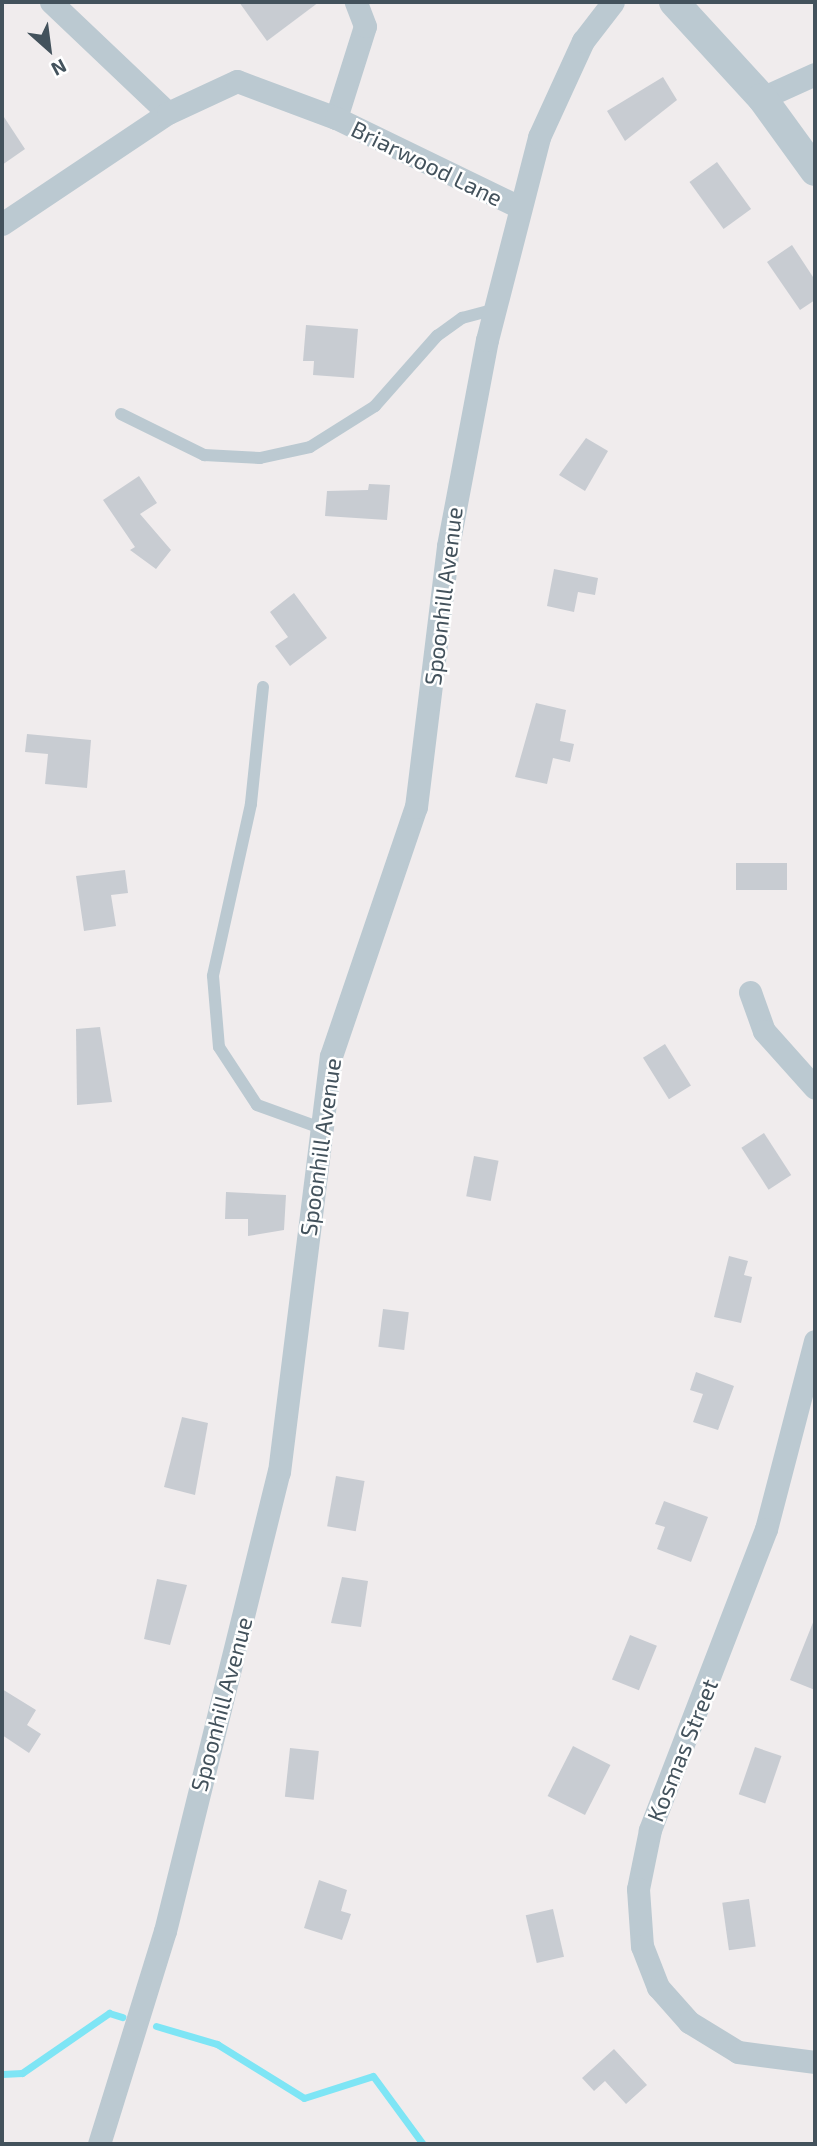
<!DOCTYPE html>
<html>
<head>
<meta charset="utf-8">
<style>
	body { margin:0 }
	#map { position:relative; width:817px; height:2146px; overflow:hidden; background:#f0eced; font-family:"Exo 2",sans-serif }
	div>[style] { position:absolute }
	.stream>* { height:7px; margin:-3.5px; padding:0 3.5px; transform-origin:3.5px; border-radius:3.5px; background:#7ee5f5 }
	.building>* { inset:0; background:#c8ccd2; transform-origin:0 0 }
	.service>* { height:12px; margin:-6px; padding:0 6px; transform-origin:6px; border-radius:6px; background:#bbc9d1 }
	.minor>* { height:23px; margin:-11.5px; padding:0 11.5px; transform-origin:11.5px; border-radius:11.5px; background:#bbc9d1 }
	.tertiary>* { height:30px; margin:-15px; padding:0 15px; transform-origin:15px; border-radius:15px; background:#bbc9d1 }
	span { translate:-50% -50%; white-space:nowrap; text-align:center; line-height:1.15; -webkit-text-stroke:5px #fff; paint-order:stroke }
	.street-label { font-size:23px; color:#43525c }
	.frame { position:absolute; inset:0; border:4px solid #43525c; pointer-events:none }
	.north { position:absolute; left:14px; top:14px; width:70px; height:70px; -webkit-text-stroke:5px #fff; paint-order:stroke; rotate:152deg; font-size:19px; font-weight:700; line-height:28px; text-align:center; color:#43525c }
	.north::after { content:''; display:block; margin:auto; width:24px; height:32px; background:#43525c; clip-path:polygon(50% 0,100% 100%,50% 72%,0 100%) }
</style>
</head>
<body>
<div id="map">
	<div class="stream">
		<i style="left:156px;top:2026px;width:64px;rotate:16.4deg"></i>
		<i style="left:217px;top:2044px;width:102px;rotate:31.8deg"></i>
		<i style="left:304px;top:2098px;width:72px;rotate:-17.7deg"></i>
		<i style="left:373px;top:2076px;width:84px;rotate:53.7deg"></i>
		<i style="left:2px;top:2074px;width:20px;rotate:-3deg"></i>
		<i style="left:22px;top:2073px;width:106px;rotate:-34.6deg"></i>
		<i style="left:109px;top:2013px;width:14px;rotate:17deg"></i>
	</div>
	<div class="building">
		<i style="clip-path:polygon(239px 2px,319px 2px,267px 41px)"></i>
		<i style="clip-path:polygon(663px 77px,677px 100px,625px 141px,607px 111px)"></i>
		<i style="clip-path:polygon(2px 114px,25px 149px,2px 165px)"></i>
		<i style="left:717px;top:162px;width:58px;height:34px;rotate:54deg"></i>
		<i style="clip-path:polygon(792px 245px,815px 280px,815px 300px,800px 310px,767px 262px)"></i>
		<i style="clip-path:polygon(306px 325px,358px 329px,354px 378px,313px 375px,314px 361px,303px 361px)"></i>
		<i style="clip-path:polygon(586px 438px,608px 451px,585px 491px,559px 475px)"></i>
		<i style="clip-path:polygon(139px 476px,157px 503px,140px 514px,171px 550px,156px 569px,130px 550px,135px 547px,103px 500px)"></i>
		<i style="clip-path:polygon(369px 484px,390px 485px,387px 520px,325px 516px,327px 491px,368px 490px)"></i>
		<i style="clip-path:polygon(554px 569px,598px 578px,595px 595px,578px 592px,574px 612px,547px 606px)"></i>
		<i style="clip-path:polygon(294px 593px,327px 638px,290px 666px,275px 646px,288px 637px,270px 612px)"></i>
		<i style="clip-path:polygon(536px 703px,566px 710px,560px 741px,574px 744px,570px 762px,553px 758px,547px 784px,515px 777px)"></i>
		<i style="clip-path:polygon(27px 734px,91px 740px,87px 788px,45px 784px,48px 754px,25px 752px)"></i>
		<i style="left:736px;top:863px;width:51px;height:27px"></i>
		<i style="clip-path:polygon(125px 870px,128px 893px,111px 895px,116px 926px,84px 931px,76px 876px)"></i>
		<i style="clip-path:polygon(100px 1027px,112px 1102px,77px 1105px,76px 1029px)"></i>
		<i style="left:665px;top:1044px;width:49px;height:26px;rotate:58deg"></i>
		<i style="left:764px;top:1133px;width:50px;height:27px;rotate:57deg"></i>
		<i style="left:474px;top:1156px;width:25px;height:41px;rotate:11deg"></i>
		<i style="clip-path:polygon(226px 1192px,286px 1195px,284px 1230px,248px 1236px,248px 1219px,225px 1219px)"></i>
		<i style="clip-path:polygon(729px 1256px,748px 1261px,744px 1275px,752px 1277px,741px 1323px,714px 1317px)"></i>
		<i style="left:383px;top:1309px;width:26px;height:38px;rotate:7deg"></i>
		<i style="clip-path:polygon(696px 1372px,734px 1386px,718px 1430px,693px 1422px,703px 1394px,690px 1390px)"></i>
		<i style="clip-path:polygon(182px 1417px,208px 1423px,195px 1495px,164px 1487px)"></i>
		<i style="left:336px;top:1476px;width:29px;height:51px;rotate:10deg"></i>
		<i style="clip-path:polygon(664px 1501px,708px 1517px,691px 1562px,657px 1549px,665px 1527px,655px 1524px)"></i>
		<i style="clip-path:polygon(342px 1577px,368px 1581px,361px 1627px,331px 1623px)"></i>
		<i style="clip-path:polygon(157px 1579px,187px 1585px,170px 1645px,144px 1639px)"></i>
		<i style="clip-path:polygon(814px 1620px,815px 1620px,815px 1690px,790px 1680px)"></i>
		<i style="left:630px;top:1635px;width:29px;height:48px;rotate:22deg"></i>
		<i style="clip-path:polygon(2px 1689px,36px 1710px,27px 1725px,41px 1734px,29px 1753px,2px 1735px)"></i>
		<i style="left:573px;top:1746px;width:42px;height:56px;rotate:27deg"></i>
		<i style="left:755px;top:1747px;width:28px;height:50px;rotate:19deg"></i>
		<i style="left:290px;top:1748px;width:29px;height:49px;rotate:6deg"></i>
		<i style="clip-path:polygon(319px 1880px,347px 1890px,341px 1911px,351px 1914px,342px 1940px,304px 1928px)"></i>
		<i style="left:749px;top:1899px;width:48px;height:27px;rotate:82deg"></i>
		<i style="left:553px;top:1909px;width:49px;height:28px;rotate:77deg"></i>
		<i style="clip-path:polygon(614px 2049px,647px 2085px,626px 2104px,605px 2081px,594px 2091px,582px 2078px)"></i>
	</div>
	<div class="service">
		<i style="left:121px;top:414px;width:93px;rotate:26.3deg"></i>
		<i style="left:204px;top:455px;width:56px;rotate:3.1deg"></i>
		<i style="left:260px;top:458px;width:51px;rotate:-12.4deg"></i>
		<i style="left:310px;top:447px;width:77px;rotate:-32.2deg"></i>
		<i style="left:375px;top:406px;width:94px;rotate:-48.5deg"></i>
		<i style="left:437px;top:336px;width:31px;rotate:-36deg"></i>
		<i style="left:462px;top:318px;width:34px;rotate:-15deg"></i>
		<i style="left:263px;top:687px;width:118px;rotate:95.9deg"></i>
		<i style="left:251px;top:804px;width:176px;rotate:102.5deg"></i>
		<i style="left:213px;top:976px;width:71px;rotate:85.2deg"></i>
		<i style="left:219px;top:1047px;width:69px;rotate:56.8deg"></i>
		<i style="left:257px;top:1105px;width:68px;rotate:19.8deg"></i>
	</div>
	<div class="minor">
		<i style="left:51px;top:2px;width:161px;rotate:43.5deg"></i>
		<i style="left:762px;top:98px;width:58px;rotate:-24.4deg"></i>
		<i style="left:336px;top:118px;width:96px;rotate:-72.5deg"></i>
		<i style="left:365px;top:26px;width:26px;rotate:-111deg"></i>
		<i style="left:2px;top:224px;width:200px;rotate:-33.8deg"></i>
		<i style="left:168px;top:113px;width:76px;rotate:-24.9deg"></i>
		<i style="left:237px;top:81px;width:106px;rotate:20.5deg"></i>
		<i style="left:336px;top:118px;width:203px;rotate:25.9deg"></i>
		<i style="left:750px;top:992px;width:41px;rotate:70.3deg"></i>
		<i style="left:764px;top:1031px;width:76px;rotate:48.2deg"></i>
		<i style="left:815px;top:1341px;width:194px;rotate:104.6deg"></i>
		<i style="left:766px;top:1529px;width:323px;rotate:111.1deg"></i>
		<i style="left:650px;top:1830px;width:60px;rotate:101.5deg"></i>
		<i style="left:638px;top:1889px;width:57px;rotate:86deg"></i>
		<i style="left:642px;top:1946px;width:44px;rotate:68.7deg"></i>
		<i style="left:658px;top:1987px;width:47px;rotate:48.5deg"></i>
		<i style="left:689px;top:2022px;width:57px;rotate:31.5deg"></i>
		<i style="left:738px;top:2052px;width:78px;rotate:7.4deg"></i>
		<i style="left:99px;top:2144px;width:223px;rotate:-72.8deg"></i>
		<i style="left:165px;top:1931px;width:473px;rotate:-76.1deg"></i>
		<i style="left:279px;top:1472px;width:419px;rotate:-82.9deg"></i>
		<i style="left:331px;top:1056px;width:263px;rotate:-71.2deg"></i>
		<i style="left:416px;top:807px;width:263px;rotate:-83deg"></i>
		<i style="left:448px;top:546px;width:210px;rotate:-79.3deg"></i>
		<i style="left:487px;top:340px;width:210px;rotate:-75.6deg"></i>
		<i style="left:539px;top:137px;width:106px;rotate:-65.4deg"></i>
		<i style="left:583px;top:41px;width:49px;rotate:-52.4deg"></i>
	</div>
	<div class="tertiary">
		<i style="left:674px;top:2px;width:130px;rotate:47.5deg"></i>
		<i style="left:762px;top:98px;width:90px;rotate:54deg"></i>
	</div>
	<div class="street-label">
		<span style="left:427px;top:163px;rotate:26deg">Briarwood Lane</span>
		<span style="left:443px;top:596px;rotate:-83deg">Spoonhill Avenue</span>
		<span style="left:320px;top:1147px;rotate:-82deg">Spoonhill Avenue</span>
		<span style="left:221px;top:1704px;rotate:-75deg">Spoonhill Avenue</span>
		<span style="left:682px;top:1750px;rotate:-68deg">Kosmas Street</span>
	</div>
	<div class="frame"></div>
	<div class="north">N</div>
</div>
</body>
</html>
